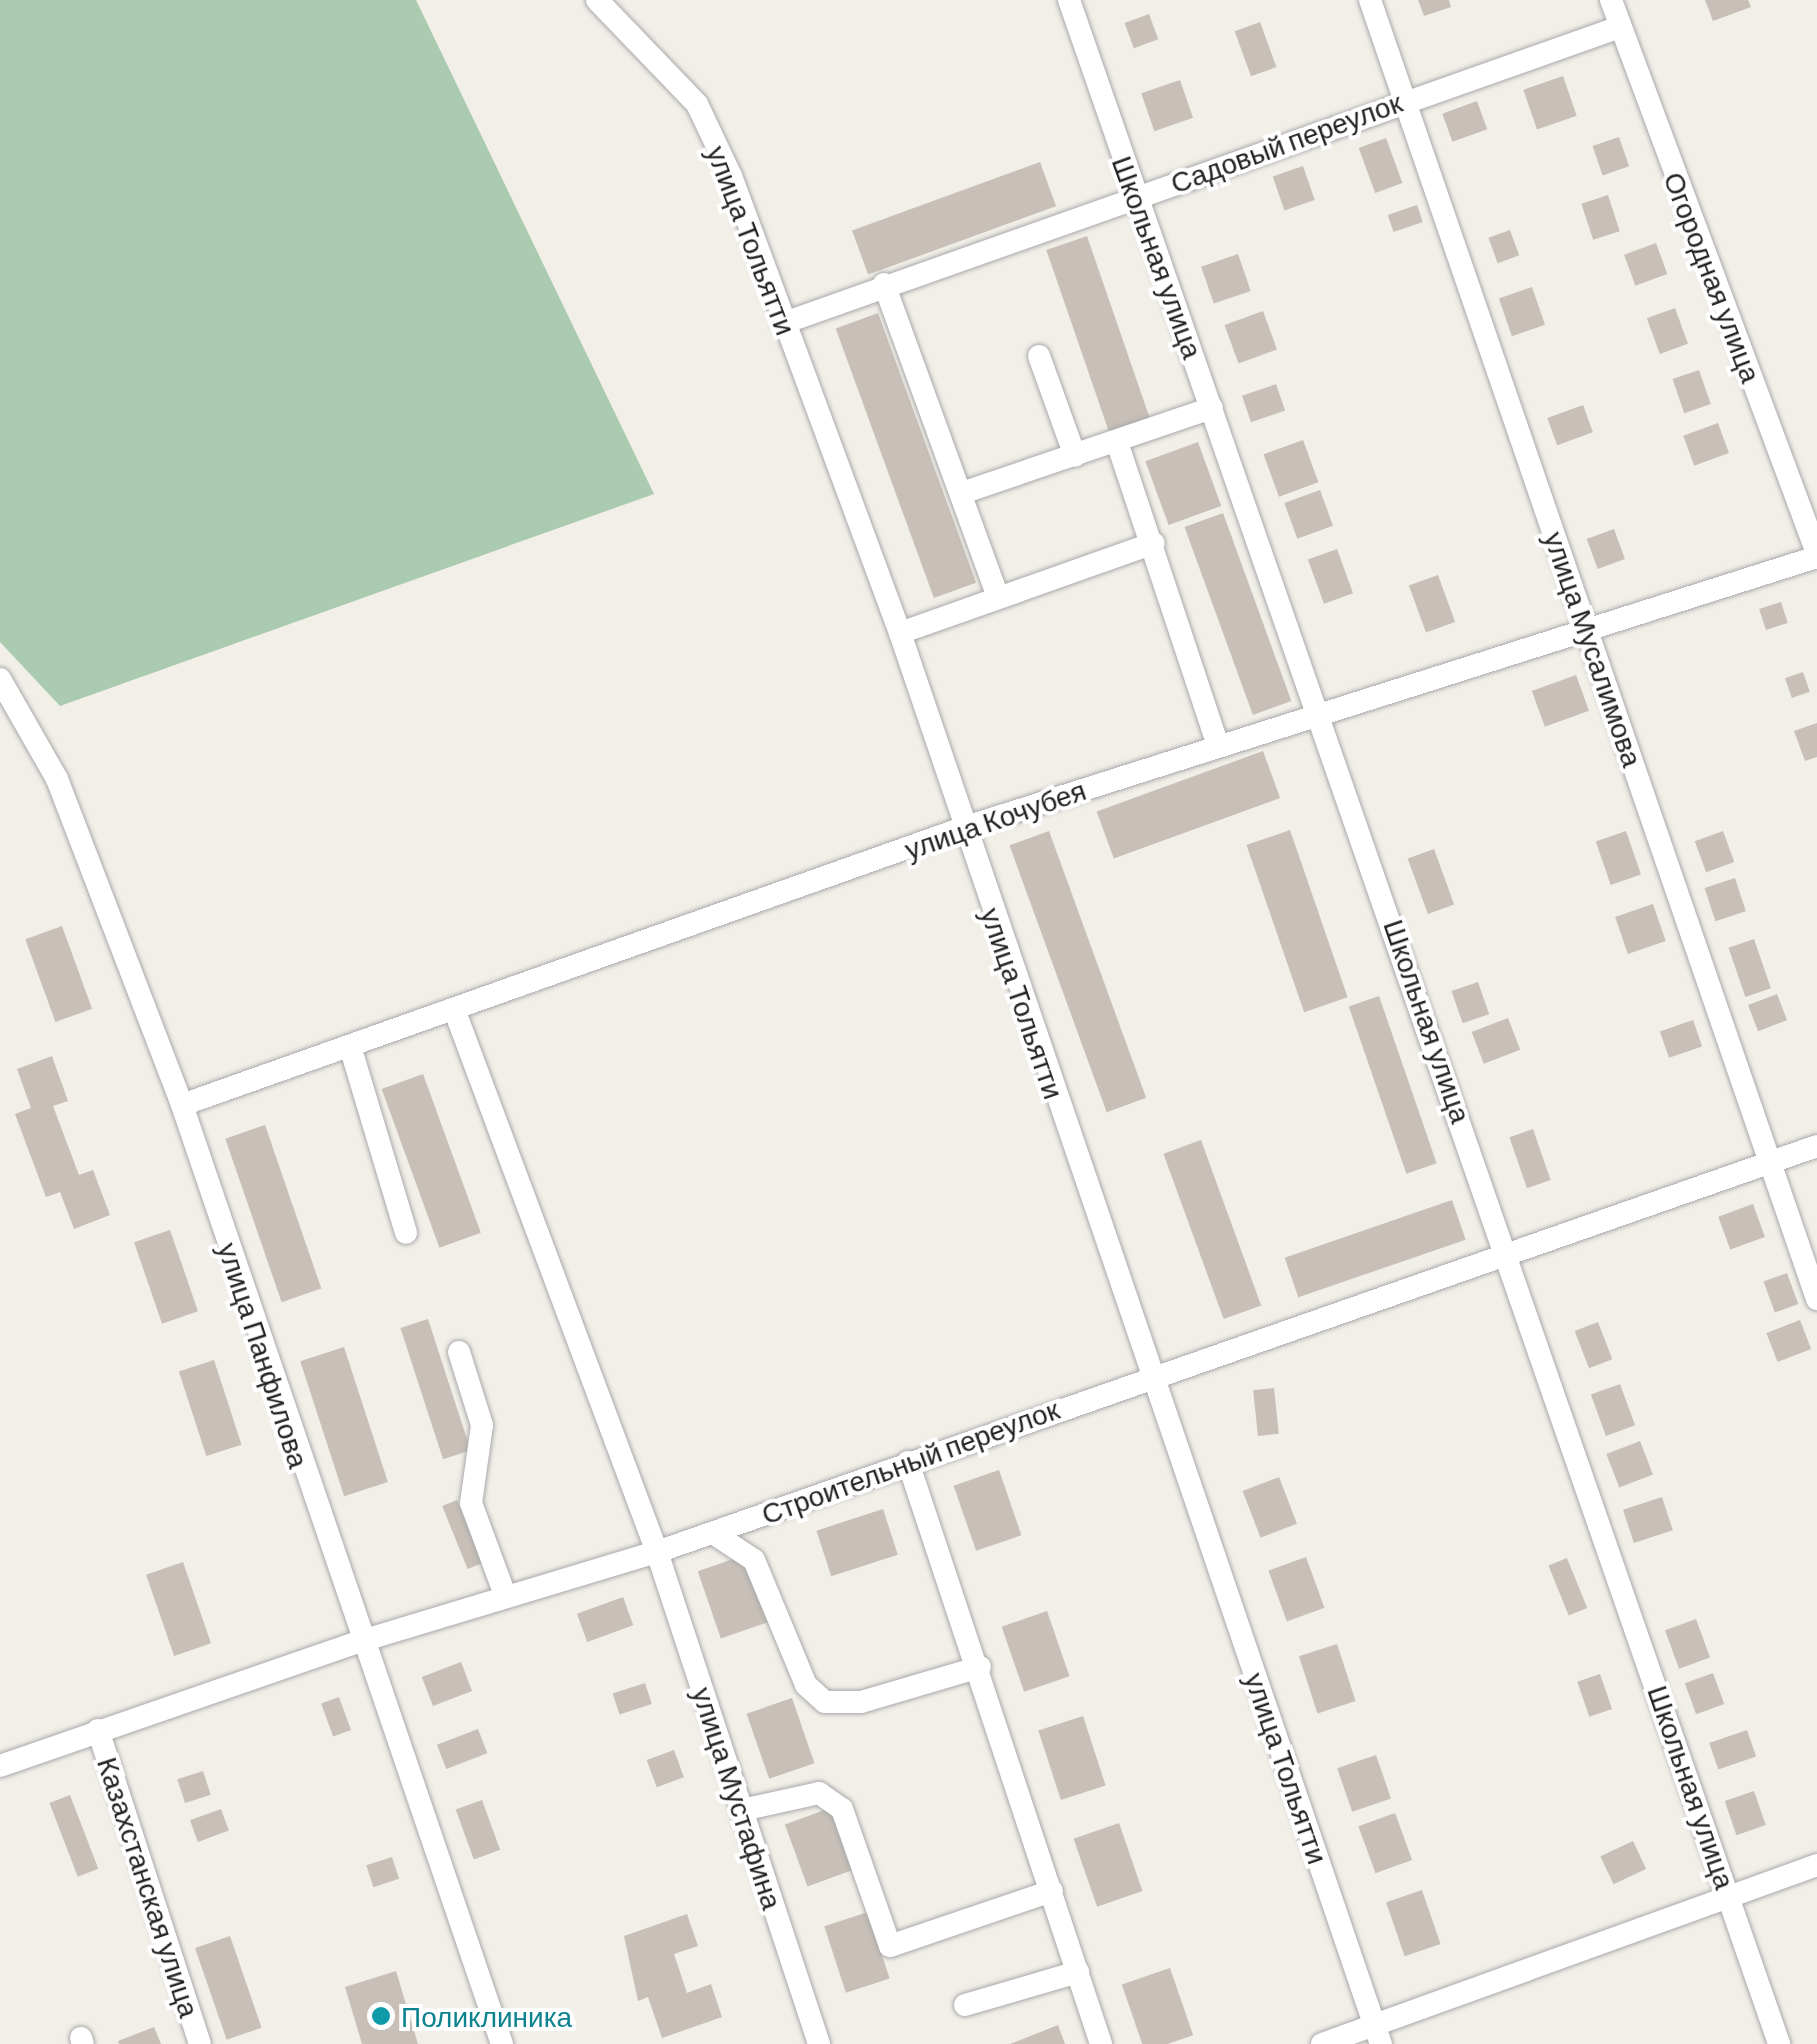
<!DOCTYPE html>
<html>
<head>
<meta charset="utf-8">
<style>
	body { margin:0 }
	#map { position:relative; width:1817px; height:2044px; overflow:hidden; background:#f2efe9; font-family:Barlow,sans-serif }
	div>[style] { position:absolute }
	.cemetery>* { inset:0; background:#aacbaf }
	.building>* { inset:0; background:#c7bfb8; transform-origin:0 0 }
	.roads { filter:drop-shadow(0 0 2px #a9a9a9) drop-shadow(0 0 2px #a9a9a9) }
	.minor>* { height:22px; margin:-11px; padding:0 11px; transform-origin:11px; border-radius:11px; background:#fff }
	.dots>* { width:28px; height:28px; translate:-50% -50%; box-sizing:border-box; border:5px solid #fff; border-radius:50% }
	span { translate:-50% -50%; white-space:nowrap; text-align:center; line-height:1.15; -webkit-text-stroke:8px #fff; paint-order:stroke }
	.street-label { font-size:28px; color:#222 }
	.culture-label { font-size:28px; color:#0d838f }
	.left { translate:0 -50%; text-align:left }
</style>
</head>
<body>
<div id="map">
	<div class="cemetery">
		<i style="clip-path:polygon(0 0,416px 0,654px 494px,60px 706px,0 642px)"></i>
	</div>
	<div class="building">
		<i style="clip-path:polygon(1418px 0,1449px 0,1451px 7px,1424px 16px)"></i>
		<i style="clip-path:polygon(1705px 0,1748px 0,1751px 7px,1713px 21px)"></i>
		<i style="left:1149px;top:14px;width:27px;height:26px;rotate:70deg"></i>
		<i style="left:1260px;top:22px;width:48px;height:27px;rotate:70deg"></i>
		<i style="left:1563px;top:76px;width:42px;height:42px;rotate:71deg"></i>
		<i style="left:1180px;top:80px;width:40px;height:41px;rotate:71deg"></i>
		<i style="left:1477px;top:101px;width:30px;height:37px;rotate:70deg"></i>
		<i style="left:1619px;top:137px;width:31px;height:28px;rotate:71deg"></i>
		<i style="left:1386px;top:138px;width:48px;height:29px;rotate:70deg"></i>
		<i style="left:1040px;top:162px;width:47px;height:200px;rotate:70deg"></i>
		<i style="left:1303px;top:166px;width:36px;height:32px;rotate:71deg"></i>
		<i style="left:1608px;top:195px;width:38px;height:28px;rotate:72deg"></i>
		<i style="left:1417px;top:205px;width:18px;height:31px;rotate:71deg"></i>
		<i style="left:1510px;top:230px;width:27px;height:23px;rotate:70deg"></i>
		<i style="left:1087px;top:236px;width:192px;height:43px;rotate:71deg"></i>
		<i style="left:1656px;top:243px;width:33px;height:34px;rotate:70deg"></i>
		<i style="left:1238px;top:254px;width:39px;height:39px;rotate:71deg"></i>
		<i style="left:1532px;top:287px;width:40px;height:35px;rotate:71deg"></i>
		<i style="left:1675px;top:308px;width:38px;height:30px;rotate:70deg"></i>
		<i style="left:1263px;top:311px;width:41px;height:41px;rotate:70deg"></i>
		<i style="left:878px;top:313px;width:287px;height:45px;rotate:70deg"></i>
		<i style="left:1699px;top:370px;width:36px;height:28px;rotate:71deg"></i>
		<i style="left:1276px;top:384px;width:28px;height:36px;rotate:71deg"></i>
		<i style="left:1583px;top:405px;width:29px;height:38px;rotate:70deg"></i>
		<i style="left:1718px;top:423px;width:32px;height:37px;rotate:70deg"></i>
		<i style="left:1303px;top:440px;width:45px;height:42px;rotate:70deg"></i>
		<i style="left:1198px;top:442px;width:68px;height:56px;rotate:70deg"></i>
		<i style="left:1320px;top:490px;width:38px;height:38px;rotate:70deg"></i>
		<i style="left:1223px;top:513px;width:200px;height:41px;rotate:70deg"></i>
		<i style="left:1614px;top:529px;width:32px;height:29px;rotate:70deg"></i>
		<i style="left:1337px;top:549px;width:47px;height:31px;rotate:70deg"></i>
		<i style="left:1438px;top:575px;width:50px;height:31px;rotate:70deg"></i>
		<i style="left:1781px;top:602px;width:22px;height:23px;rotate:72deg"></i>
		<i style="left:1803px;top:672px;width:21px;height:19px;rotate:71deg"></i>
		<i style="left:1576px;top:675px;width:38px;height:47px;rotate:70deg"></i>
		<i style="clip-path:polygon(1817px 723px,1817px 757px,1805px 761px,1794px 731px)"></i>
		<i style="left:1263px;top:751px;width:50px;height:177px;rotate:70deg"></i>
		<i style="left:1290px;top:830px;width:177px;height:46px;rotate:71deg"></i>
		<i style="left:1049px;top:831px;width:284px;height:42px;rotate:70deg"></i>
		<i style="left:1626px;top:831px;width:46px;height:32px;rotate:71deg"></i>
		<i style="left:1723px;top:831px;width:33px;height:30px;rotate:70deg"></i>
		<i style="left:1434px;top:849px;width:59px;height:28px;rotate:70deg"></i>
		<i style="left:1735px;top:878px;width:35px;height:32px;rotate:72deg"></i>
		<i style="left:1653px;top:904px;width:39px;height:40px;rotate:71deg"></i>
		<i style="left:62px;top:926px;width:88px;height:39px;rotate:70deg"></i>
		<i style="left:1754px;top:939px;width:52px;height:27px;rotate:71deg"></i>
		<i style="left:1478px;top:982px;width:34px;height:28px;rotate:71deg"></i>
		<i style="left:1777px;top:994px;width:28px;height:31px;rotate:69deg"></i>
		<i style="left:1379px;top:996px;width:177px;height:32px;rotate:71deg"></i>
		<i style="left:1508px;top:1018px;width:34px;height:39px;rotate:69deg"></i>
		<i style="left:1693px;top:1020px;width:28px;height:35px;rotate:71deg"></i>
		<i style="clip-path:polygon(52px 1056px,68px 1101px,53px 1106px,79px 1175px,93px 1170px,110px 1215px,74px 1229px,60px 1192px,46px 1197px,15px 1114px,31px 1108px,17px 1069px)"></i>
		<i style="left:423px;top:1074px;width:169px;height:44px;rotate:70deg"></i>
		<i style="left:265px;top:1125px;width:173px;height:42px;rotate:71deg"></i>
		<i style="left:1533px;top:1129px;width:54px;height:25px;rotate:71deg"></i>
		<i style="left:1201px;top:1140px;width:176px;height:40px;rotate:70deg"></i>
		<i style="left:1452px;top:1200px;width:42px;height:177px;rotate:71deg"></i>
		<i style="left:1753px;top:1204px;width:35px;height:37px;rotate:70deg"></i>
		<i style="left:170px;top:1230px;width:86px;height:38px;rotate:71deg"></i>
		<i style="left:1787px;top:1273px;width:33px;height:25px;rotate:70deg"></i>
		<i style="left:428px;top:1319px;width:138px;height:29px;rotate:72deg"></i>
		<i style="left:1800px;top:1320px;width:31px;height:36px;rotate:69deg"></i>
		<i style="left:1598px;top:1322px;width:40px;height:25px;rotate:69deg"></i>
		<i style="left:344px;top:1347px;width:142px;height:46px;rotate:72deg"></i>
		<i style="left:214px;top:1360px;width:89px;height:37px;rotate:72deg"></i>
		<i style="left:1620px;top:1384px;width:44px;height:31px;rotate:70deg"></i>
		<i style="left:1274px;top:1388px;width:46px;height:21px;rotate:84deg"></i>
		<i style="left:1640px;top:1441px;width:36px;height:36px;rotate:69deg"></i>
		<i style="left:999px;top:1470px;width:69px;height:48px;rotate:71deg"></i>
		<i style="left:1279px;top:1477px;width:50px;height:39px;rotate:69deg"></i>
		<i style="left:1662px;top:1497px;width:35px;height:41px;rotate:72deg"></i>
		<i style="left:457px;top:1500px;width:68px;height:16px;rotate:68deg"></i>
		<i style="left:883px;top:1509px;width:48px;height:70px;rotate:72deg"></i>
		<i style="left:745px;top:1555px;width:71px;height:50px;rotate:71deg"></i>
		<i style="left:1306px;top:1557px;width:54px;height:40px;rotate:70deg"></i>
		<i style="left:1567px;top:1558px;width:54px;height:20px;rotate:68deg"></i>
		<i style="left:183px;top:1562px;width:86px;height:39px;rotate:71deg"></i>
		<i style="left:623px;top:1597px;width:30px;height:49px;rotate:70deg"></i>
		<i style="left:1047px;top:1611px;width:69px;height:48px;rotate:71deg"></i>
		<i style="left:1696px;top:1619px;width:41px;height:33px;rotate:70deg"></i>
		<i style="left:1337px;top:1644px;width:60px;height:40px;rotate:72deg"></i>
		<i style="left:461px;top:1662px;width:31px;height:42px;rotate:69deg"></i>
		<i style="left:1713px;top:1673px;width:33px;height:30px;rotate:70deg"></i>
		<i style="left:1600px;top:1674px;width:37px;height:24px;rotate:71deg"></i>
		<i style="left:645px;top:1683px;width:22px;height:34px;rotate:72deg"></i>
		<i style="left:339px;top:1697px;width:35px;height:19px;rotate:70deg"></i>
		<i style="left:792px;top:1698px;width:69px;height:48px;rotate:71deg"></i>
		<i style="left:1083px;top:1716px;width:73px;height:47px;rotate:72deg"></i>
		<i style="left:478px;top:1729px;width:26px;height:44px;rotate:69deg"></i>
		<i style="left:1747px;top:1730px;width:28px;height:40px;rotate:71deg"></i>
		<i style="left:674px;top:1750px;width:29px;height:29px;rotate:70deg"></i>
		<i style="left:1376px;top:1755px;width:46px;height:41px;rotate:71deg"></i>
		<i style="left:203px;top:1771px;width:25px;height:27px;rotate:72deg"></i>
		<i style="left:1754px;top:1791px;width:36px;height:31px;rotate:71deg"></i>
		<i style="left:70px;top:1795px;width:79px;height:22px;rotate:69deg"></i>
		<i style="left:482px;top:1800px;width:53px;height:28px;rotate:70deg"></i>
		<i style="left:830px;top:1808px;width:66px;height:48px;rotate:70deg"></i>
		<i style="left:221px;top:1809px;width:23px;height:33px;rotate:70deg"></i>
		<i style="left:1395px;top:1813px;width:50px;height:39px;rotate:70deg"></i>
		<i style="left:1119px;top:1823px;width:72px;height:48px;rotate:71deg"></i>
		<i style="left:1633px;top:1841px;width:31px;height:36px;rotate:65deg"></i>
		<i style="left:392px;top:1857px;width:23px;height:27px;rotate:72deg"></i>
		<i style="left:1422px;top:1890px;width:57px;height:38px;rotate:71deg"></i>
		<i style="left:868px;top:1912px;width:70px;height:46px;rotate:72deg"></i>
		<i style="clip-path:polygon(687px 1914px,698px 1946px,674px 1954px,687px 1993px,711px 1984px,722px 2017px,662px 2038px,648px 1997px,638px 2001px,624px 1936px)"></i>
		<i style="left:230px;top:1936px;width:97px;height:37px;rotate:71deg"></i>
		<i style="left:1170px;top:1968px;width:71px;height:51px;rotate:71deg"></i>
		<i style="clip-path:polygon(396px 1971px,418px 2044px,362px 2044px,345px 1987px)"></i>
		<i style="clip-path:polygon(1058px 2025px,1065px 2044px,1010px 2044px)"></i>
		<i style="clip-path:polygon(154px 2027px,161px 2044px,119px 2044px,118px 2041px)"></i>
	</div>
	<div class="roads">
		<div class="minor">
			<i style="left:597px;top:0;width:144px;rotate:46.1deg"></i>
			<i style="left:697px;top:104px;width:80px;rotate:64.7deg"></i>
			<i style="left:731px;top:176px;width:487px;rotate:69.7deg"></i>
			<i style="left:900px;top:633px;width:1491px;rotate:71.18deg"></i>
			<i style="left:1069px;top:0;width:2164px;rotate:70.84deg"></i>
			<i style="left:1370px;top:0;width:1374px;rotate:71.01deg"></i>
			<i style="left:1611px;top:0;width:590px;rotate:69.57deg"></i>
			<i style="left:884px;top:284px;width:334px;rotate:70deg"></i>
			<i style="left:784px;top:323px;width:887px;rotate:-19.5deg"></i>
			<i style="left:1039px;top:356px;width:106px;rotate:70.2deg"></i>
			<i style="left:1117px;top:442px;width:319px;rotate:71.6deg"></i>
			<i style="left:962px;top:493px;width:264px;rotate:-18.8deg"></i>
			<i style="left:900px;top:633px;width:269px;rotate:-19.5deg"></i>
			<i style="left:0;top:679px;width:115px;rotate:60.3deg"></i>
			<i style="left:57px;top:779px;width:349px;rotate:69deg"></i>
			<i style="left:182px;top:1105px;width:992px;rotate:71.18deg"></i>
			<i style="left:454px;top:1009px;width:580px;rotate:69.5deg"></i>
			<i style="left:657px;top:1552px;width:518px;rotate:71.77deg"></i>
			<i style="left:350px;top:1046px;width:195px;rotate:73.3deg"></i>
			<i style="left:182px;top:1105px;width:829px;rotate:-19.53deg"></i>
			<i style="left:963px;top:828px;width:896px;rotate:-17.61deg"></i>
			<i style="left:459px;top:1352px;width:77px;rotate:72.5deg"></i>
			<i style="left:482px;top:1425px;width:79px;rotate:98deg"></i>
			<i style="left:471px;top:1503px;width:98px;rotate:69.7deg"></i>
			<i style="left:908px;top:1462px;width:613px;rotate:71.65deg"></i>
			<i style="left:713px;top:1533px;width:49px;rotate:33.4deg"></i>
			<i style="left:754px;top:1560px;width:135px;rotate:67.4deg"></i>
			<i style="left:806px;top:1685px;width:25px;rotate:42deg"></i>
			<i style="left:825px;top:1702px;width:36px"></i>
			<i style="left:861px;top:1702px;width:124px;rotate:-16.4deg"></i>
			<i style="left:98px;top:1730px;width:330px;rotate:72deg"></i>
			<i style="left:0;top:1766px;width:379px;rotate:-19.1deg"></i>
			<i style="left:358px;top:1642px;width:312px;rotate:-16.8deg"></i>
			<i style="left:657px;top:1552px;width:1229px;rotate:-19.29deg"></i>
			<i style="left:742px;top:1810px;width:79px;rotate:-12.4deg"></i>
			<i style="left:819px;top:1793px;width:28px;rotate:35deg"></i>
			<i style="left:842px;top:1809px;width:145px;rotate:70.7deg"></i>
			<i style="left:890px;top:1946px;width:171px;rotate:-18.8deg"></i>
			<i style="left:965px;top:2005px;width:118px;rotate:-16.3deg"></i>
			<i style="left:81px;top:2038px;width:6px;rotate:72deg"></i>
			<i style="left:1322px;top:2044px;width:526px;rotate:-19.88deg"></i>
		</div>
	</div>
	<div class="dots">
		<i style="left:381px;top:2016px;background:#0f9aa8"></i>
	</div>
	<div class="street-label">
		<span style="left:1286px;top:142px;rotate:-20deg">Садовый переулок</span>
		<span style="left:752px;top:240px;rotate:69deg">улица Тольятти</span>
		<span style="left:1158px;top:257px;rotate:70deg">Школьная улица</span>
		<span style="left:1713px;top:277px;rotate:69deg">Огородная улица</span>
		<span style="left:1594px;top:649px;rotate:71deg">улица Мусалимова</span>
		<span style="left:995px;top:819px;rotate:-19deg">улица Кочубея</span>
		<span style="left:1023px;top:1003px;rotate:71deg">улица Тольятти</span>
		<span style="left:1428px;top:1021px;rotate:71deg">Школьная улица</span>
		<span style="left:264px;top:1355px;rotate:72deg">улица Панфилова</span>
		<span style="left:910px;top:1461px;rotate:-20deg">Строительный переулок</span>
		<span style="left:1287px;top:1768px;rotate:71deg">улица Тольятти</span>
		<span style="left:1692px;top:1787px;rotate:71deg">Школьная улица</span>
		<span style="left:738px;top:1798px;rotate:72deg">улица Мустафина</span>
		<span style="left:149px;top:1887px;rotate:72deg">Казахстанская улица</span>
	</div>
	<div class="culture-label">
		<span class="left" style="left:401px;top:2016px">Поликлиника</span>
	</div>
</div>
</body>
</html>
